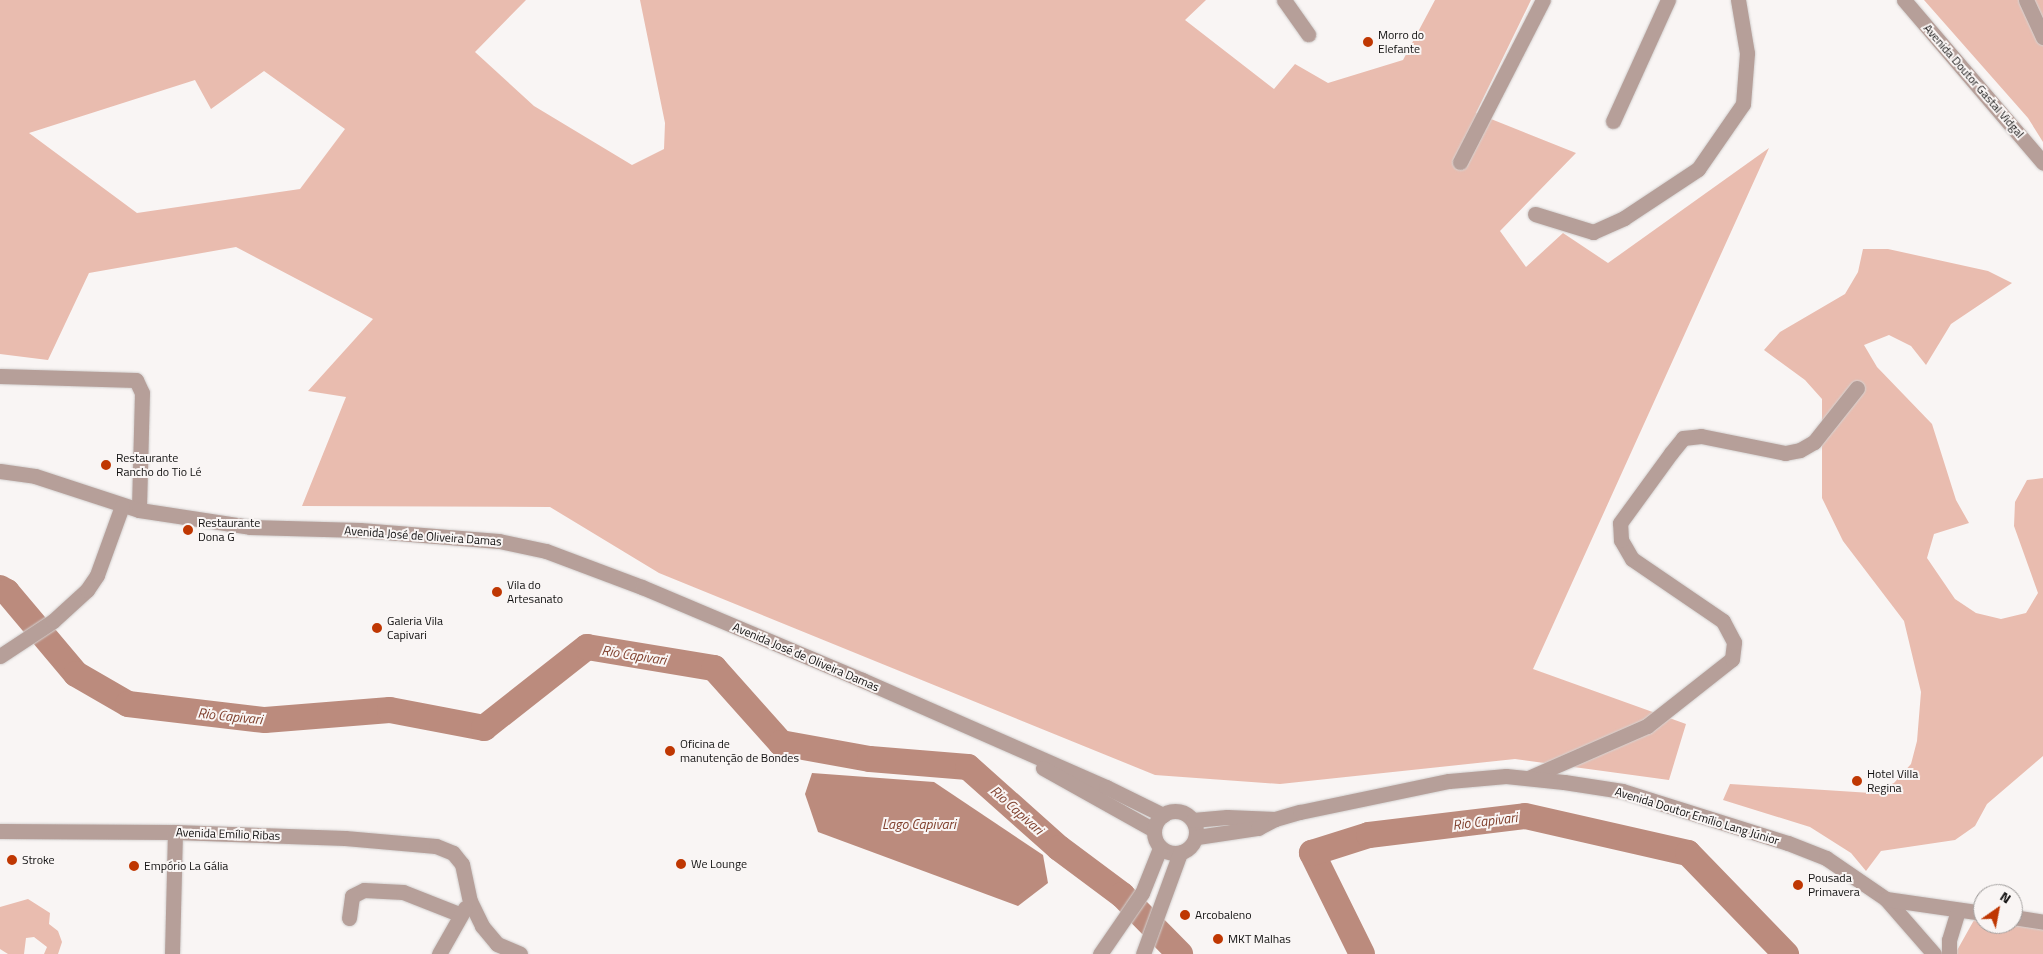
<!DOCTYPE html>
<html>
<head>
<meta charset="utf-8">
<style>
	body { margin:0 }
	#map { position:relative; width:2043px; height:954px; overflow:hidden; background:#f9f5f4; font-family:"Titillium Web",sans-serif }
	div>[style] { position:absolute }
	.green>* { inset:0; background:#e9bcaf }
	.water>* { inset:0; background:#bb8b7d }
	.river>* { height:26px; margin:-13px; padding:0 13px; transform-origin:13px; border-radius:13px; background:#bb8b7d }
	.roads { filter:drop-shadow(0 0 1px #d4d1d0) drop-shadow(0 0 1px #d4d1d0) }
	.minor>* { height:15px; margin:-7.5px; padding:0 7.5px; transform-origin:7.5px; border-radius:7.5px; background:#b69f99 }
	.minor>.ring { margin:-7.5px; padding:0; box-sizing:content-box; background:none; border:15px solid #b69f99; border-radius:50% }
	.dots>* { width:14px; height:14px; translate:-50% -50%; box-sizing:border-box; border:2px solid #f9f5f4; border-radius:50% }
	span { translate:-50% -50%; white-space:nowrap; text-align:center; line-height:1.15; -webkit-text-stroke:4px #f9f5f4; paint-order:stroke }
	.poi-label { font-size:12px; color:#121111 }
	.left { translate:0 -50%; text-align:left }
	.street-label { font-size:12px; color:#121111 }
	.water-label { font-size:14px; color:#80402d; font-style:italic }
	.north { position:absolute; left:1973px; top:884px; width:50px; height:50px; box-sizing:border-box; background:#f9f5f4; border:1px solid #9d9a99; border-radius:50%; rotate:33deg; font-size:14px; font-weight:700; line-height:20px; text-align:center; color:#121111 }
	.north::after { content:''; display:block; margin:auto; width:18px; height:22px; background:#bf3702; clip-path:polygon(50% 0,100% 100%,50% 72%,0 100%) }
</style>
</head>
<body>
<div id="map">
	<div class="green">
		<i style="clip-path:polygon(evenodd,0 0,526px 0,475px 52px,534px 106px,632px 165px,664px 149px,665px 123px,640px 0,1206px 0,1185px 20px,1274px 89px,1295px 64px,1328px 83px,1403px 60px,1435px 0,1531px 0,1476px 113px,1576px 153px,1500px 231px,1526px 267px,1563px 233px,1608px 263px,1769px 148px,1533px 669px,1686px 724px,1669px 780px,1515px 759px,1280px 784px,1155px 775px,659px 573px,550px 507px,302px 506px,346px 397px,308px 391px,373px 319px,236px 247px,89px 273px,48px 360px,0 354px,0 0,264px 71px,345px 129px,300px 189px,137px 213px,29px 133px,195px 80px,211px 109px,264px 71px)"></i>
		<i style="clip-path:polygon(1924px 0,2043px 0,2043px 142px,2028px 118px)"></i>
		<i style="clip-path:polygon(1863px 249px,1888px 249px,1988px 271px,2012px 283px,1951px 324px,1926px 365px,1911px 346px,1889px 335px,1864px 345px,1877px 367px,1932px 424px,1956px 500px,1969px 523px,1934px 534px,1927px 558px,1955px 599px,1976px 613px,2001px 619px,2026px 613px,2038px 593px,2014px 526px,2015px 502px,2027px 480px,2043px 478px,2043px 756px,1987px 804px,1975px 826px,1955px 840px,1881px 851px,1866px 871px,1851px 853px,1810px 827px,1723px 800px,1730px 784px,1871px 793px,1894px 783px,1911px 764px,1917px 741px,1921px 692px,1904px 621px,1843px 541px,1822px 498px,1822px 399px,1805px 380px,1764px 350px,1780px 332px,1845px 294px,1858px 272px)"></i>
		<i style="clip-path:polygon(28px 899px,50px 913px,49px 924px,58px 931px,62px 942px,58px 954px,44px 954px,47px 947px,34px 937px,26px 938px,24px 954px,8px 954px,0 949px,0 907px)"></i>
		<i style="clip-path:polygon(1978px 913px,1983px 914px,1983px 924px,2043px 924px,2043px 954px,1955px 954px)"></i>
	</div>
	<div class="water">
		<i style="clip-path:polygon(812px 773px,934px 782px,1043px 855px,1048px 883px,1018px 906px,818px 832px,805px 794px)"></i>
	</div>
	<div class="river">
		<i style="left:0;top:588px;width:8px;rotate:30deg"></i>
		<i style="left:7px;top:592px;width:107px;rotate:49.9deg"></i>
		<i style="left:76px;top:674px;width:60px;rotate:30deg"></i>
		<i style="left:128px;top:704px;width:138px;rotate:6.7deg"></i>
		<i style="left:265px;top:720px;width:125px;rotate:-4.6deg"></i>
		<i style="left:390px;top:710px;width:96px;rotate:10.8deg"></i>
		<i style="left:484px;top:728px;width:131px;rotate:-38.2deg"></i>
		<i style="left:587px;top:647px;width:129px;rotate:9.4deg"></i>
		<i style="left:714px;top:668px;width:101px;rotate:48.2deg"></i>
		<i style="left:781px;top:743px;width:90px;rotate:10.2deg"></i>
		<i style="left:870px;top:759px;width:98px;rotate:4.7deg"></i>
		<i style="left:968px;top:767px;width:122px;rotate:41.7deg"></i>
		<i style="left:1059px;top:848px;width:79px;rotate:36.7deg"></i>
		<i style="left:1122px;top:895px;width:83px;rotate:45.5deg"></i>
		<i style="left:1362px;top:954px;width:113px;rotate:-116.3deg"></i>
		<i style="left:1312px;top:853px;width:60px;rotate:-17.5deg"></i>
		<i style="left:1369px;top:835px;width:157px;rotate:-6.9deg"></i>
		<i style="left:1525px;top:816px;width:167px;rotate:12.8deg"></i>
		<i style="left:1688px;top:853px;width:141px;rotate:45.9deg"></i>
	</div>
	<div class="roads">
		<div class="minor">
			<i style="left:1284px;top:0;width:42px;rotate:54.8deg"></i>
			<i style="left:1904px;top:0;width:214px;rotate:49.5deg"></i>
			<i style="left:2026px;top:0;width:41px;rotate:65.3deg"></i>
			<i style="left:1613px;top:121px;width:133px;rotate:-65.6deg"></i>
			<i style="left:1460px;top:162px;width:182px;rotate:-62.9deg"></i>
			<i style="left:1535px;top:214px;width:61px;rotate:17.2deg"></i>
			<i style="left:1593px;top:232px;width:34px;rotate:-24deg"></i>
			<i style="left:1624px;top:218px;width:89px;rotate:-33.5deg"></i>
			<i style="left:1698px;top:169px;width:79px;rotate:-55.3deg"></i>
			<i style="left:1743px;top:104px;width:51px;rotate:-85.5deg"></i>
			<i style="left:1747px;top:53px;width:54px;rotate:-99.6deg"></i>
			<i style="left:0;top:376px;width:136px;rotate:1.7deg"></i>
			<i style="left:136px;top:380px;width:14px;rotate:65deg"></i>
			<i style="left:142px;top:393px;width:117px;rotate:91.5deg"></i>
			<i style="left:0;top:471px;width:35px;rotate:8deg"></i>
			<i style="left:35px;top:476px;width:109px;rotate:18.1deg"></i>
			<i style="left:139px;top:510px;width:112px;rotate:8.7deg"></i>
			<i style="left:250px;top:527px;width:110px;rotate:1.6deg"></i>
			<i style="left:360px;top:530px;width:139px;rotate:4.5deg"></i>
			<i style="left:499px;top:541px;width:48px;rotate:12deg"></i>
			<i style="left:546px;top:551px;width:103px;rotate:20.6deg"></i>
			<i style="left:642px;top:587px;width:239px;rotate:22.9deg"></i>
			<i style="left:862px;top:680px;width:266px;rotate:23.7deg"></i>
			<i style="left:1106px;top:787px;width:64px;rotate:26.2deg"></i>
			<i style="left:0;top:656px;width:64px;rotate:-33.4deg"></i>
			<i style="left:53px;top:621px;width:46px;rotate:-42.4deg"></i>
			<i style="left:87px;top:590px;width:18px;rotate:-56deg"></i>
			<i style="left:97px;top:575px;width:73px;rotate:-70.1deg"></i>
			<i style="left:1043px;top:768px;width:127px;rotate:29.2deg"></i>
			<i style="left:1528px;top:778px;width:130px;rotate:-23.6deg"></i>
			<i style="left:1647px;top:726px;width:108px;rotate:-38.2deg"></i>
			<i style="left:1732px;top:659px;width:17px;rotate:-83deg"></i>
			<i style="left:1734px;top:642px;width:24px;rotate:-118deg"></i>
			<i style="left:1723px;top:621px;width:110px;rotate:-145.7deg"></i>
			<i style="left:1632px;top:559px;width:22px;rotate:-120deg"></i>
			<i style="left:1621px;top:540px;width:17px;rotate:-93deg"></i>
			<i style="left:1620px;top:523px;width:87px;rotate:-53.9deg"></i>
			<i style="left:1671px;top:453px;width:19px;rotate:-51deg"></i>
			<i style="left:1683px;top:438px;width:18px;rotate:-6deg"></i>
			<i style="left:1701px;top:436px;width:86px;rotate:11.4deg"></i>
			<i style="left:1785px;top:453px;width:15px;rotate:-11deg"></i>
			<i style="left:1800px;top:450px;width:16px;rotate:-30deg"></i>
			<i style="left:1814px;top:442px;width:69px;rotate:-51.5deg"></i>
			<i class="ring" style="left:1154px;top:811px;width:27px;height:27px"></i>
			<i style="left:1193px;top:820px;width:34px;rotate:-5deg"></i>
			<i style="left:1227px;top:817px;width:48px;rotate:2.4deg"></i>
			<i style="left:0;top:831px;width:175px;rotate:0.3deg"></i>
			<i style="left:175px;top:832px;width:170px;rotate:2deg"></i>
			<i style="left:345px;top:838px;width:91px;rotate:5deg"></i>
			<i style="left:436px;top:846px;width:18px;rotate:22deg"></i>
			<i style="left:453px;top:853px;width:14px;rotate:51deg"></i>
			<i style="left:462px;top:864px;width:38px;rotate:78deg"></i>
			<i style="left:470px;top:901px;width:28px;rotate:64deg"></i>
			<i style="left:482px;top:926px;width:23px;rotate:50deg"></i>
			<i style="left:497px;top:944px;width:25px;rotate:23deg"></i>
			<i style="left:1197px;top:837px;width:62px;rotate:-8.4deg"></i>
			<i style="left:1258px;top:828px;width:19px;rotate:-28deg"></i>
			<i style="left:1275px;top:819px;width:26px;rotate:-16deg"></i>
			<i style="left:1300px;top:812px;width:152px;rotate:-11.8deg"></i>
			<i style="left:1449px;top:781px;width:57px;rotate:-5deg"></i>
			<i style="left:1506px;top:776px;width:58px;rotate:5.9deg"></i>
			<i style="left:1564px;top:782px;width:59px;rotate:8.8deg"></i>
			<i style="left:1622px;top:791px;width:174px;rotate:17.4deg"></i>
			<i style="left:1788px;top:843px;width:41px;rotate:21.5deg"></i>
			<i style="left:1826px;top:858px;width:73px;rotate:34.3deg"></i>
			<i style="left:1886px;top:899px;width:73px;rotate:48.9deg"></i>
			<i style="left:1886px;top:899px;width:98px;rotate:8.2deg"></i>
			<i style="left:2013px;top:917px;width:30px;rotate:9deg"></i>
			<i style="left:349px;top:918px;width:22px;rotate:-82deg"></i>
			<i style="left:352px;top:896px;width:13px;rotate:-27deg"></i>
			<i style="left:364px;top:890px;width:39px;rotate:3deg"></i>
			<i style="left:403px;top:892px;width:60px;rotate:21.4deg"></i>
			<i style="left:172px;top:954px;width:122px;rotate:-88.6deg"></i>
			<i style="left:439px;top:954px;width:53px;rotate:-60.5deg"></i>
			<i style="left:1100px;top:954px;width:74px;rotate:-55.5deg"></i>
			<i style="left:1142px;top:893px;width:48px;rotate:-68.2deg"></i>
			<i style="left:1143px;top:954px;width:108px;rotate:-69.9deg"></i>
			<i style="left:1949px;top:954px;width:14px;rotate:-90deg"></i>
			<i style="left:1949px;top:940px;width:30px;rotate:-73deg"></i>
		</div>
	</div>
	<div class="dots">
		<i style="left:1368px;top:42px;background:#bf3702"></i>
		<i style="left:106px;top:465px;background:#bf3702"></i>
		<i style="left:188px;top:530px;background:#bf3702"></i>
		<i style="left:497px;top:592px;background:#bf3702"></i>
		<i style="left:377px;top:628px;background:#bf3702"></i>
		<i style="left:670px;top:751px;background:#bf3702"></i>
		<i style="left:1857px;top:781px;background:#bf3702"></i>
		<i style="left:12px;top:860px;background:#bf3702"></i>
		<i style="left:681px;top:864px;background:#bf3702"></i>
		<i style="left:134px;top:866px;background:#bf3702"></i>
		<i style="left:1798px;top:885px;background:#bf3702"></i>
		<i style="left:1185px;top:915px;background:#bf3702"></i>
		<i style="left:1218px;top:939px;background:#bf3702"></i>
	</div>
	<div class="poi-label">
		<span class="left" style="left:1378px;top:42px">Morro do<br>Elefante</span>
		<span class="left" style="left:116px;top:465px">Restaurante<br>Rancho do Tio Lé</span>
		<span class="left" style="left:198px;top:530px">Restaurante<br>Dona G</span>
		<span class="left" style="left:507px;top:592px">Vila do<br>Artesanato</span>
		<span class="left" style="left:387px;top:628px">Galeria Vila<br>Capivari</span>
		<span class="left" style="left:680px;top:751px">Oficina de<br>manutenção de Bondes</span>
		<span class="left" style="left:1867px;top:781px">Hotel Villa<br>Regina</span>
		<span class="left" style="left:22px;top:860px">Stroke</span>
		<span class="left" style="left:691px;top:864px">We Lounge</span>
		<span class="left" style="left:144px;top:866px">Empório La Gália</span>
		<span class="left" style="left:1808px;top:885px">Pousada<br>Primavera</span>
		<span class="left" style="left:1195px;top:915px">Arcobaleno</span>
		<span class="left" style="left:1228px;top:939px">MKT Malhas</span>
	</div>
	<div class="street-label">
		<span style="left:1974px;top:81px;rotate:49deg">Avenida Doutor Gastal Vidgal</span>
		<span style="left:423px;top:536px;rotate:4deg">Avenida José de Oliveira Damas</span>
		<span style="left:806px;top:657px;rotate:23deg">Avenida José de Oliveira Damas</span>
		<span style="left:1697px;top:816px;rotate:17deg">Avenida Doutor Emílio Lang Júnior</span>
		<span style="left:228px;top:834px;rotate:2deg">Avenida Emílio Ribas</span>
	</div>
	<div class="water-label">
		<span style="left:634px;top:655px;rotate:9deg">Rio Capivari</span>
		<span style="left:230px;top:716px;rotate:6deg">Rio Capivari</span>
		<span style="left:1017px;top:810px;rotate:42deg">Rio Capivari</span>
		<span style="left:1485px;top:821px;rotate:-7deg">Rio Capivari</span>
		<span style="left:919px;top:824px">Lago Capivari</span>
	</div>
	<div class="north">N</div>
</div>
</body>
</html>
